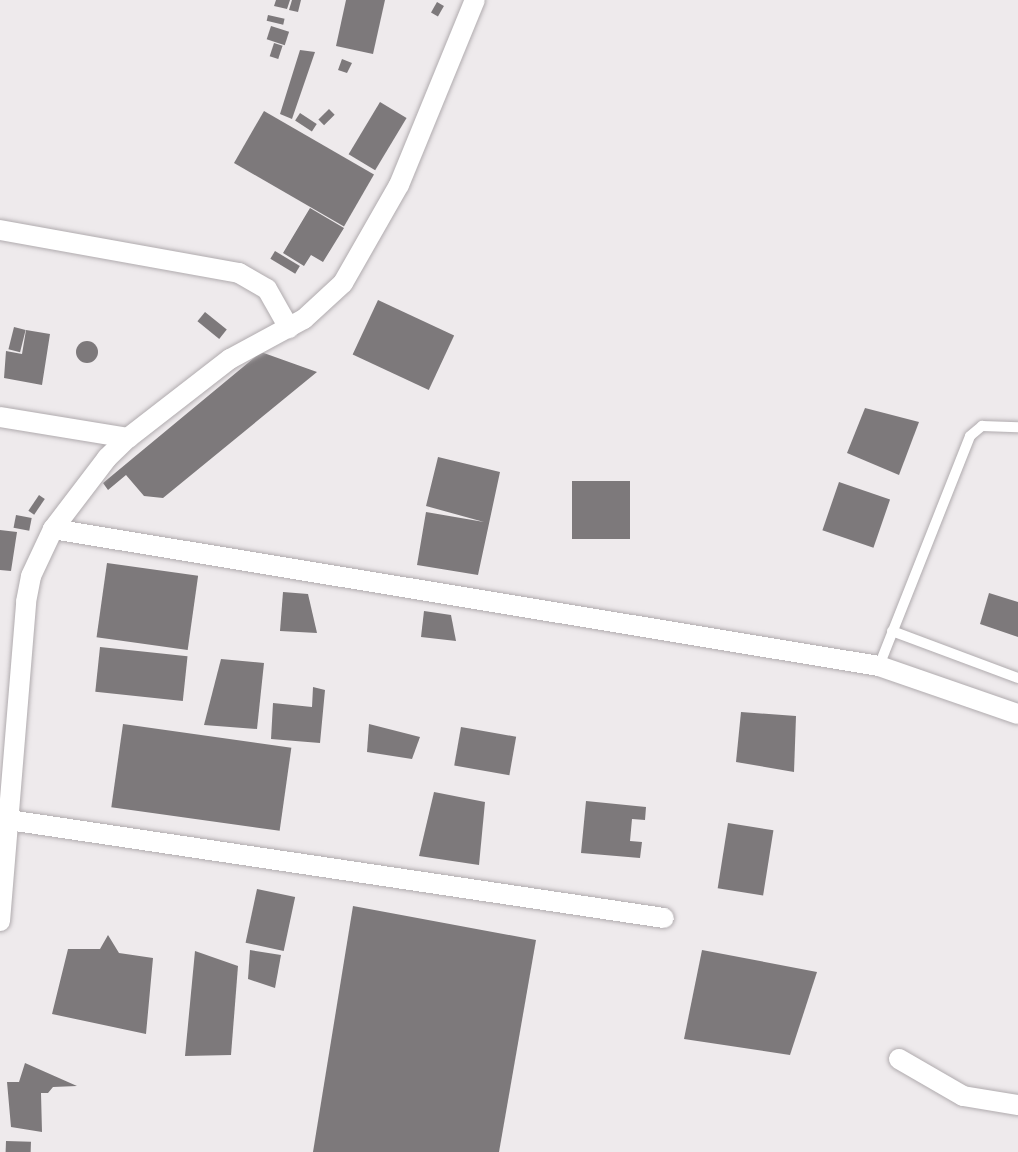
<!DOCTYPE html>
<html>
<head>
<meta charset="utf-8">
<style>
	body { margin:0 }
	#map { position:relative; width:1018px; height:1152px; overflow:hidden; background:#eeeaec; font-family:"Zilla Slab",serif }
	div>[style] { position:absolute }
	.building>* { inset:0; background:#7d797b; transform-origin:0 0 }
	.round { border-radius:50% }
	.roads { filter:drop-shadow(0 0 2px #b0abae) drop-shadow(0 0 2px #b0abae) }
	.service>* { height:10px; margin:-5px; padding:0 5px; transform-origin:5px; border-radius:5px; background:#fff }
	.minor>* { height:20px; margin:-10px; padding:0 10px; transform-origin:10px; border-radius:10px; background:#fff }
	span { translate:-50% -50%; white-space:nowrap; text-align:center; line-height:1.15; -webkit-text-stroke:4.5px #fcf7f9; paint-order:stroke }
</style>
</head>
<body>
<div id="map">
	<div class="building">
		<i style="clip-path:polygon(276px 0,290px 0,287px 9px,274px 6px)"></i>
		<i style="clip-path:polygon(292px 0,301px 0,298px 12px,289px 10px)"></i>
		<i style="clip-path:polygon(346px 0,385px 0,373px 54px,336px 46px)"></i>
		<i style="left:437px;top:2px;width:8px;height:12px;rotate:30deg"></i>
		<i style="left:268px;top:15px;width:17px;height:6px;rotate:13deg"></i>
		<i style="left:271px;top:26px;width:19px;height:14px;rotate:18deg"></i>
		<i style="left:274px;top:43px;width:9px;height:14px;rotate:18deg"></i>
		<i style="clip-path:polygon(300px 50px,315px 52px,292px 119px,280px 114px)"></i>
		<i style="clip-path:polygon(342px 59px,352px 63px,347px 73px,338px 70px)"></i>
		<i style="left:380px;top:102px;width:31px;height:61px;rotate:31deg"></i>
		<i style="left:329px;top:109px;width:8px;height:15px;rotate:45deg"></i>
		<i style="left:264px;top:111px;width:127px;height:60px;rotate:30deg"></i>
		<i style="left:300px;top:113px;width:20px;height:9px;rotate:33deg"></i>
		<i style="clip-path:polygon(310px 208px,344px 228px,323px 262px,311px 255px,304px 266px,283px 253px)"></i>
		<i style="left:275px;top:251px;width:29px;height:9px;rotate:31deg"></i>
		<i style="left:378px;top:300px;width:84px;height:60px;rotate:25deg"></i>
		<i style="left:205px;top:312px;width:28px;height:12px;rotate:39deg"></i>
		<i style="left:14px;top:327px;width:12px;height:23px;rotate:14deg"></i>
		<i style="clip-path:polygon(26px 330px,50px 334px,42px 385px,4px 378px,6px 351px,22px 354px)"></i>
		<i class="round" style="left:76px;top:341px;width:22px;height:22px"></i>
		<i style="clip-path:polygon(261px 352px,317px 372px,163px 498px,144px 496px,126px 475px,108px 490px,103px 483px)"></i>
		<i style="clip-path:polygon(865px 408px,919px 422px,899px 475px,847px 453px)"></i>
		<i style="clip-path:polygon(438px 457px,500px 472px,478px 575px,417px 565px,426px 512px,484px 522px,426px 506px)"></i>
		<i style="left:572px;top:481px;width:58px;height:58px"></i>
		<i style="left:839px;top:482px;width:54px;height:51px;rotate:19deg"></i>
		<i style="left:39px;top:495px;width:7px;height:19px;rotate:34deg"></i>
		<i style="left:16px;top:515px;width:16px;height:13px;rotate:11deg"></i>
		<i style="clip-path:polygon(0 530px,17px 532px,11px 571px,0 570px)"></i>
		<i style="left:107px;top:563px;width:92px;height:75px;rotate:8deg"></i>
		<i style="clip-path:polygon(283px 592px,308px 594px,317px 633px,280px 631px)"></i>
		<i style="clip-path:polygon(989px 593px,1018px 602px,1018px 637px,980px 624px)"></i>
		<i style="clip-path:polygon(424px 611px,451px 615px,456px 641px,421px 637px)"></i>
		<i style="left:100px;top:647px;width:88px;height:45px;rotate:6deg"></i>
		<i style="clip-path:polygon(221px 659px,264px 663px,257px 729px,204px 725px)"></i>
		<i style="clip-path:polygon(313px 687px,325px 690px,320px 743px,271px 739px,273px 703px,312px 707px)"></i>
		<i style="clip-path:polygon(741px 712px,796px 716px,794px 772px,736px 762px)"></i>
		<i style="left:123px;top:724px;width:170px;height:84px;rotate:8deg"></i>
		<i style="clip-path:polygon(369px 724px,420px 737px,412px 759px,367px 752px)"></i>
		<i style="left:461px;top:727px;width:56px;height:39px;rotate:10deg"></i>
		<i style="clip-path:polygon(434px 792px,485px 802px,479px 865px,419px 856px)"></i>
		<i style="clip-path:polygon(586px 801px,646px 807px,645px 820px,632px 819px,630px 841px,642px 842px,640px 858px,581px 853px)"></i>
		<i style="left:728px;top:823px;width:46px;height:66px;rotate:9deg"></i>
		<i style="left:257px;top:889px;width:39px;height:55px;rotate:12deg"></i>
		<i style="clip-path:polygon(353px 906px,536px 940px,499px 1152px,313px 1152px)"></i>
		<i style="clip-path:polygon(108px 935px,119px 953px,153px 958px,146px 1034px,52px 1014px,68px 949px,100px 949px)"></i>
		<i style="clip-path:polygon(250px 950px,281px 955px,275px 988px,248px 979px)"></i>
		<i style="clip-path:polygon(702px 950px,817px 972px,790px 1055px,684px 1039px)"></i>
		<i style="clip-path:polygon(195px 951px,238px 966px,231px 1055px,185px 1056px)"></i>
		<i style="clip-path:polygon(25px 1063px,77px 1086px,53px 1087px,48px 1093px,41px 1093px,42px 1132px,11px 1127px,7px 1082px,19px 1082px)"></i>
		<i style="left:6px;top:1141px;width:25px;height:11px;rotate:2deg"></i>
	</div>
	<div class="roads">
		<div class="service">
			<i style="left:892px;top:631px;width:134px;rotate:20.5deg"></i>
			<i style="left:879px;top:666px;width:247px;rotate:-68.4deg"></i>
			<i style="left:970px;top:436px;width:16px;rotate:-40deg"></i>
			<i style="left:982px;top:426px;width:36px;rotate:2deg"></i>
		</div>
		<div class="minor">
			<i style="left:0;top:230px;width:243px;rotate:10.2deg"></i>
			<i style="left:239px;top:273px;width:32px;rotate:30deg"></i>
			<i style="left:267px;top:289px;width:45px;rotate:60.6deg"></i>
			<i style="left:0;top:417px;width:130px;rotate:9.3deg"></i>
			<i style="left:53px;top:529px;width:837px;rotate:9.42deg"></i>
			<i style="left:879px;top:666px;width:147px;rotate:19.1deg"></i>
			<i style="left:9px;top:820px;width:662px;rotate:8.51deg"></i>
			<i style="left:0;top:921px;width:320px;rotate:-85.3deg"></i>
			<i style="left:26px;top:602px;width:26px;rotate:-79deg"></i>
			<i style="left:31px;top:576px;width:52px;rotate:-64.9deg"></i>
			<i style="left:53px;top:529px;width:89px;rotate:-52.7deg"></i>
			<i style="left:107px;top:458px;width:29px;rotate:-44deg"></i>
			<i style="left:128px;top:438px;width:129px;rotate:-37.8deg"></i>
			<i style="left:230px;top:359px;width:84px;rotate:-28.4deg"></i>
			<i style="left:304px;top:319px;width:53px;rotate:-42.7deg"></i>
			<i style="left:343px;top:283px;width:113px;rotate:-60.3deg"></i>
			<i style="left:399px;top:185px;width:200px;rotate:-67.7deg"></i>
			<i style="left:899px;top:1059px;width:74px;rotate:30deg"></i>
			<i style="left:963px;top:1096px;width:56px;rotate:9.3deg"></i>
		</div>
	</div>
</div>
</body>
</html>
